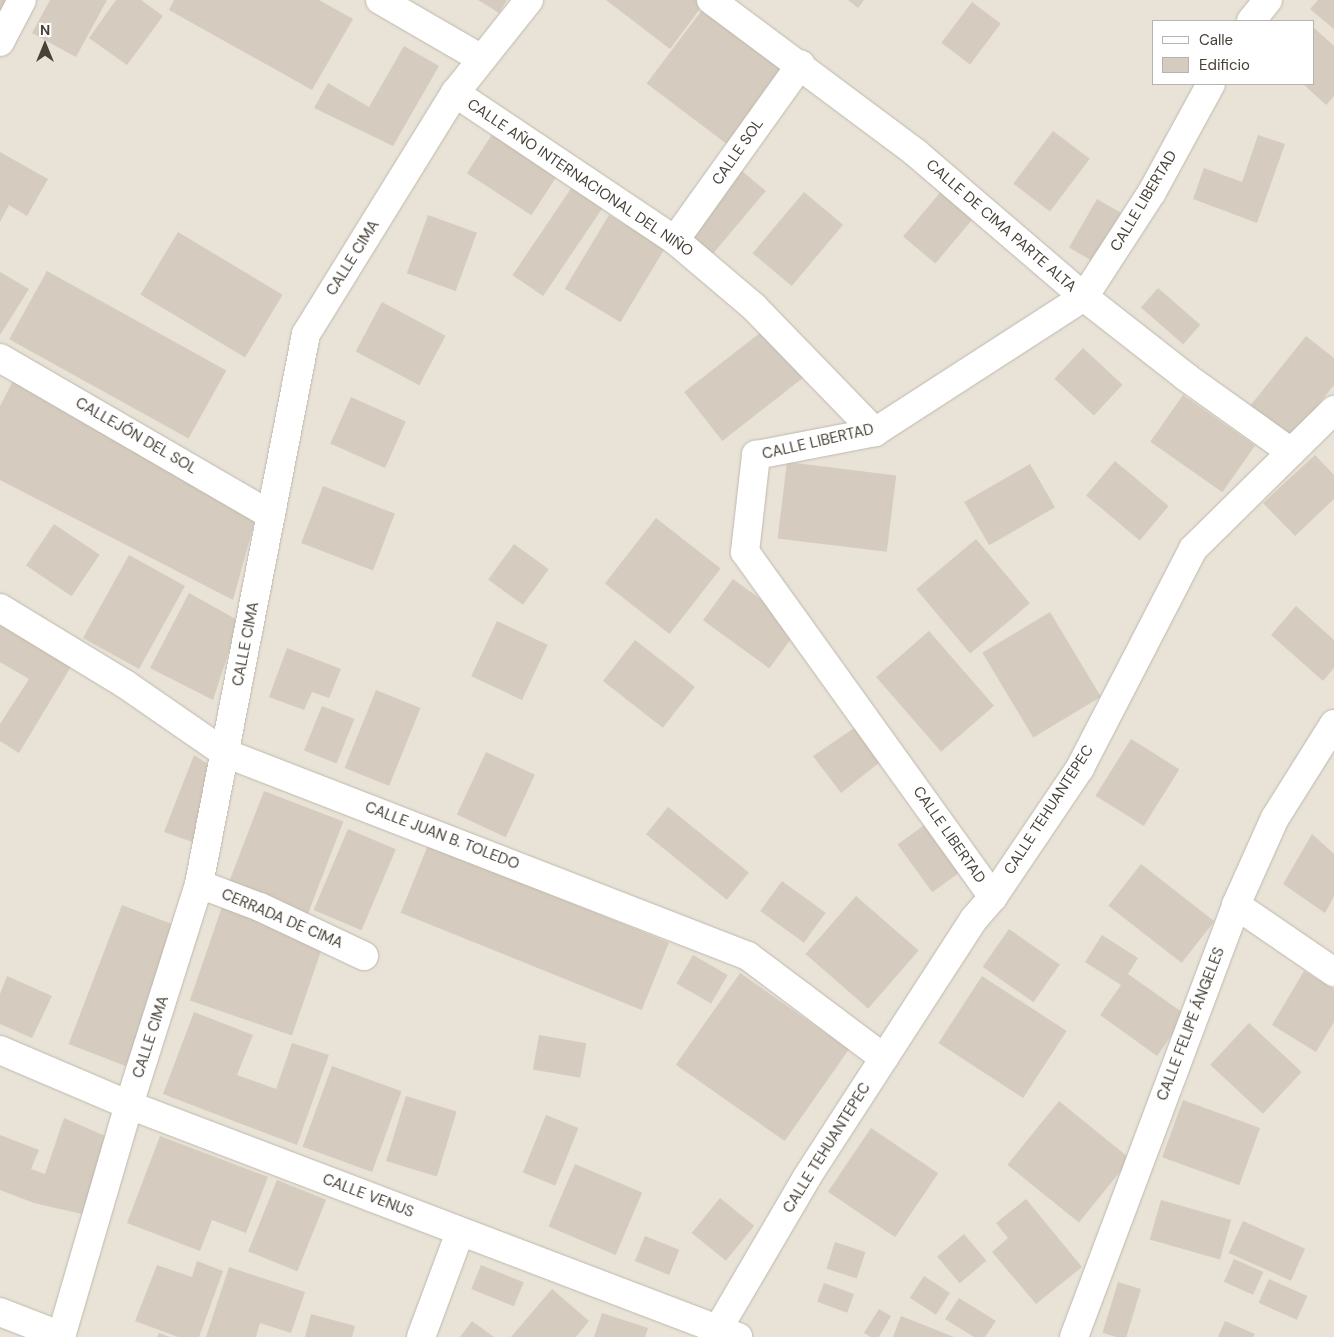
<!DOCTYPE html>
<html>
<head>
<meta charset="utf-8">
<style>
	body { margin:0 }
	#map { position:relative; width:1334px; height:1337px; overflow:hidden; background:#f4f0e9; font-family:"DM Sans",sans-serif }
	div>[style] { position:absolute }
	.residential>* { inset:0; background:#e8e2d7 }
	.building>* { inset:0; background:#d5ccbf; transform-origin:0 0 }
	.roads { filter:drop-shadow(0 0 1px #bfb8ac) drop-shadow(0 0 1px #bfb8ac) }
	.minor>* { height:28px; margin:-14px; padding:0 14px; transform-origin:14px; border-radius:14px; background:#fff }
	span { translate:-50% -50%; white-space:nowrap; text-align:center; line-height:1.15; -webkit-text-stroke:4px #fff; paint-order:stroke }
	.street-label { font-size:15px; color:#474137 }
	.legend { position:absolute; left:1152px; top:20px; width:162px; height:65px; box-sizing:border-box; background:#fff; border:1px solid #b5b3af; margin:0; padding:6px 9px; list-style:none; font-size:15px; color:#474137 }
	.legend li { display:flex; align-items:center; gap:10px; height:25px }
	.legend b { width:25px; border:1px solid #b5b3af }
	.north { position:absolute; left:20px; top:20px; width:50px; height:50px; -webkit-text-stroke:4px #fff; paint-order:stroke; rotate:0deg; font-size:14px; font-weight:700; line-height:20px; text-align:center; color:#474137 }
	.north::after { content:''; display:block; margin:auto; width:18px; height:22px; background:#474137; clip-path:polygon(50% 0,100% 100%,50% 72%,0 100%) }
</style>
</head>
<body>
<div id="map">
	<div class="residential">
		<i style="clip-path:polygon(evenodd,0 0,1334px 0,1334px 1337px,0 1337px,0 0,1153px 21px,1313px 21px,1313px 84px,1153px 84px,1153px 21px)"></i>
	</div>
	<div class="building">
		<i style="clip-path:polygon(0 0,10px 0,0 17px)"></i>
		<i style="clip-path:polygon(50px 0,107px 0,76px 57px,32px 33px)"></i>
		<i style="clip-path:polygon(116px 0,141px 0,163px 16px,127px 65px,89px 38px)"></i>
		<i style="clip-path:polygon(174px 0,319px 0,353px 19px,312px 90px,169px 10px)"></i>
		<i style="clip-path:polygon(478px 0,507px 0,499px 13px)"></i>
		<i style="clip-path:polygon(606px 0,702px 0,705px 2px,670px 49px)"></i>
		<i style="clip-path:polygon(848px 0,864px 0,858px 8px)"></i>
		<i style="clip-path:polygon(1318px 0,1334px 0,1334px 29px,1310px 9px)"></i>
		<i style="left:708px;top:2px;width:100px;height:102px;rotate:37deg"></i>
		<i style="left:972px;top:2px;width:36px;height:51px;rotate:37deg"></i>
		<i style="clip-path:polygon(1313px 27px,1334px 46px,1334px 96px,1326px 105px,1303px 84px,1313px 84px)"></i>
		<i style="clip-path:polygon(404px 46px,439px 66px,393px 146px,314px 108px,328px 83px,369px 107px)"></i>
		<i style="left:1053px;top:131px;width:46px;height:66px;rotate:37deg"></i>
		<i style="left:493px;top:133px;width:77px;height:48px;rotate:33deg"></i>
		<i style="clip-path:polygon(1258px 135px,1285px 144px,1257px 223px,1193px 199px,1204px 168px,1242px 182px)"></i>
		<i style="clip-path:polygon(0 152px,48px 179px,27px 216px,9px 205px,0 222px)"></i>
		<i style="left:742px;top:171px;width:31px;height:88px;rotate:40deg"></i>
		<i style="left:574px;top:184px;width:37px;height:110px;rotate:34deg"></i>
		<i style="left:943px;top:189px;width:42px;height:62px;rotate:40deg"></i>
		<i style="left:804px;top:192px;width:51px;height:80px;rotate:40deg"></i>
		<i style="left:1097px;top:199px;width:36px;height:56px;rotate:30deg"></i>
		<i style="left:428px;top:215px;width:52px;height:62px;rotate:20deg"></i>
		<i style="left:609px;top:215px;width:65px;height:86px;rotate:31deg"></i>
		<i style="left:178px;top:232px;width:122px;height:73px;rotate:31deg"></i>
		<i style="left:47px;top:271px;width:205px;height:78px;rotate:29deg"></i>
		<i style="clip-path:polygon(0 272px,29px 289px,0 335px)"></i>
		<i style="left:1158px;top:288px;width:56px;height:26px;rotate:41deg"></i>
		<i style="left:382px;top:302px;width:72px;height:56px;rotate:28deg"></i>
		<i style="left:770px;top:325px;width:62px;height:109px;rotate:52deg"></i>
		<i style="clip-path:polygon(1306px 336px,1334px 358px,1334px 385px,1291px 439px,1250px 406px)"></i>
		<i style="left:1083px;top:348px;width:54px;height:42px;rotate:43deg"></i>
		<i style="clip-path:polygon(13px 381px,257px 513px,233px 600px,0 480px,0 406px)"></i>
		<i style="left:1183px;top:395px;width:88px;height:57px;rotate:35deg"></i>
		<i style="left:351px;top:397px;width:60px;height:51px;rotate:24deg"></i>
		<i style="clip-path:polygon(1315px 455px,1334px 475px,1334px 499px,1295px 536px,1263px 503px)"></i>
		<i style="left:1115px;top:461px;width:70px;height:45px;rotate:40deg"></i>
		<i style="left:787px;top:462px;width:110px;height:77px;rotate:7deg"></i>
		<i style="left:1030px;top:464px;width:50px;height:76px;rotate:60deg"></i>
		<i style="left:323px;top:486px;width:77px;height:61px;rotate:21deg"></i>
		<i style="left:656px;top:518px;width:82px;height:83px;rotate:38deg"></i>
		<i style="left:54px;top:524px;width:55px;height:50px;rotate:34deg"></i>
		<i style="left:976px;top:539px;width:84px;height:78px;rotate:50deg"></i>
		<i style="left:514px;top:544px;width:43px;height:44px;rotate:36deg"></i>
		<i style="left:129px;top:555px;width:64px;height:95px;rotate:29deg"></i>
		<i style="left:733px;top:579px;width:82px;height:51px;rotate:36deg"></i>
		<i style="clip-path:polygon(189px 593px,239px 621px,213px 700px,150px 668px)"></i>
		<i style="clip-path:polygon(1296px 606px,1334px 640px,1334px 668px,1323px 681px,1271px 635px)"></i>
		<i style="left:1050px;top:612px;width:99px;height:79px;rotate:59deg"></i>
		<i style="left:497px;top:621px;width:56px;height:61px;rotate:25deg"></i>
		<i style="clip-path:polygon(0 625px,72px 665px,19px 753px,0 741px,0 724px,29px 679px,0 662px)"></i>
		<i style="left:929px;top:631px;width:99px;height:70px;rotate:49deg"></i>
		<i style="left:635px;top:640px;width:76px;height:52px;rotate:38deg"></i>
		<i style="clip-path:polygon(287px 648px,341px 669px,329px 698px,312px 692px,304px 710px,269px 697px)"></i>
		<i style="left:376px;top:690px;width:48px;height:84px;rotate:22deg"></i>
		<i style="left:322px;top:706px;width:35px;height:48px;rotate:22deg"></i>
		<i style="clip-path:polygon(863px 722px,885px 758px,841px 793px,813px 756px)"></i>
		<i style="left:1131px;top:739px;width:57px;height:67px;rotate:32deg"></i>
		<i style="left:486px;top:752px;width:54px;height:69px;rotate:25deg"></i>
		<i style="clip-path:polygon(194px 755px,214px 768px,198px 844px,164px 832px)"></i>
		<i style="left:264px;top:791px;width:85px;height:108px;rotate:21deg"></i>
		<i style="left:668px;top:807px;width:104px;height:35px;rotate:39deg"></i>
		<i style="left:934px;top:818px;width:59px;height:45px;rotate:54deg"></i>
		<i style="left:348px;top:829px;width:52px;height:88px;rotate:23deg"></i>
		<i style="clip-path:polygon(1312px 834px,1334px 854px,1334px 896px,1325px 913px,1283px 884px)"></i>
		<i style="left:428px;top:845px;width:260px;height:73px;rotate:22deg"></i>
		<i style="left:1141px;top:864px;width:93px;height:53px;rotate:38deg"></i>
		<i style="left:782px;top:881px;width:54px;height:37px;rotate:36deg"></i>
		<i style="left:856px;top:896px;width:83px;height:77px;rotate:41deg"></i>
		<i style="left:223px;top:904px;width:108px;height:102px;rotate:19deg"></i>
		<i style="left:122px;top:905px;width:61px;height:149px;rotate:21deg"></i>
		<i style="left:1009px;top:929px;width:62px;height:46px;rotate:35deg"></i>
		<i style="clip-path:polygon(1102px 935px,1138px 958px,1128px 974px,1186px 1015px,1157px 1056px,1100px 1015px,1121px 985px,1085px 962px)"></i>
		<i style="left:693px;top:955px;width:40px;height:33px;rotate:30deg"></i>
		<i style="clip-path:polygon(1304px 971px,1334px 989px,1334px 1022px,1316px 1052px,1272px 1025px)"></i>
		<i style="left:740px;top:973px;width:133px;height:112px;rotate:35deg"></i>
		<i style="clip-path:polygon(7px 976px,52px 996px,32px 1038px,0 1024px,0 994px)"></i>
		<i style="left:982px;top:976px;width:101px;height:80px;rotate:33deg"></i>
		<i style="clip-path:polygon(194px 1012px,253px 1035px,237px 1075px,276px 1089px,292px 1043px,329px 1055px,297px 1145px,163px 1094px)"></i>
		<i style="left:1249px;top:1023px;width:72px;height:57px;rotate:43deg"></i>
		<i style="left:539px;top:1035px;width:48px;height:35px;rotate:10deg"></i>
		<i style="left:332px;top:1066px;width:74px;height:86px;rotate:20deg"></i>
		<i style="left:406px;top:1096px;width:53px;height:68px;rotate:17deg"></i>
		<i style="left:1183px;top:1100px;width:82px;height:61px;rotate:20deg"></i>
		<i style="left:1059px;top:1101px;width:92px;height:82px;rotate:39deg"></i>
		<i style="left:546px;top:1115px;width:35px;height:62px;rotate:22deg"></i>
		<i style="clip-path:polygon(64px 1118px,112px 1139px,82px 1214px,34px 1203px,0 1190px,0 1135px,39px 1150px,31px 1169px,45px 1174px)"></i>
		<i style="left:871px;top:1128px;width:81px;height:77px;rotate:34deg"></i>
		<i style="clip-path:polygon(160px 1136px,268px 1177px,246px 1233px,212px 1220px,200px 1251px,127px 1223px)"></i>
		<i style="left:575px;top:1164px;width:73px;height:68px;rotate:23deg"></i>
		<i style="left:277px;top:1180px;width:53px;height:77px;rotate:22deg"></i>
		<i style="left:720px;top:1198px;width:44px;height:45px;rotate:39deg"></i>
		<i style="clip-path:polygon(1026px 1199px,1082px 1267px,1036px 1304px,992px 1252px,1008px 1238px,996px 1223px)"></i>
		<i style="left:1161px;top:1200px;width:73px;height:41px;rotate:16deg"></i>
		<i style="left:1243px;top:1221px;width:68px;height:35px;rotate:24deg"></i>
		<i style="left:964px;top:1234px;width:35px;height:35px;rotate:50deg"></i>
		<i style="left:645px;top:1236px;width:37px;height:27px;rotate:22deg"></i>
		<i style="left:835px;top:1242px;width:32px;height:28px;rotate:18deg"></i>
		<i style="left:1234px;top:1259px;width:32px;height:25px;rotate:24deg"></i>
		<i style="clip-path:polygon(197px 1261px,223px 1271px,199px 1337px,178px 1337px,135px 1321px,157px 1265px,192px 1277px)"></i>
		<i style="left:481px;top:1265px;width:46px;height:26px;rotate:22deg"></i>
		<i style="clip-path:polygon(229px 1267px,305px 1292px,291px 1333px,260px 1323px,256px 1337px,206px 1337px)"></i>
		<i style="left:924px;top:1276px;width:31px;height:26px;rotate:33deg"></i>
		<i style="left:1269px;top:1279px;width:42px;height:26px;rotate:24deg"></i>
		<i style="left:1118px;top:1282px;width:24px;height:53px;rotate:17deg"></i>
		<i style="left:824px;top:1283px;width:32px;height:20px;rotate:20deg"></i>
		<i style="clip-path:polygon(552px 1289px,589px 1321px,576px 1337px,511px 1337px)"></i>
		<i style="clip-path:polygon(959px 1298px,996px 1321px,985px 1337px,974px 1337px,945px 1319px)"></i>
		<i style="clip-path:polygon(879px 1309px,891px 1316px,879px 1337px,871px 1337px,864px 1333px)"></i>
		<i style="clip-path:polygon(602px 1313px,648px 1328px,645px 1337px,594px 1337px)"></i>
		<i style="clip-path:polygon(311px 1314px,355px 1326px,352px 1337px,305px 1337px)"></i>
		<i style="clip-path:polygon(901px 1316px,954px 1337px,893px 1337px)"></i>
		<i style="clip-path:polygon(472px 1321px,494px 1337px,460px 1337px)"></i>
		<i style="clip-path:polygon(1225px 1321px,1255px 1334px,1253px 1337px,1218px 1337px)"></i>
		<i style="clip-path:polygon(159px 1333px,170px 1337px,157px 1337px)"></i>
	</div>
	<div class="roads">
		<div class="minor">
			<i style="left:380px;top:0;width:116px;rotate:30.1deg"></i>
			<i style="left:711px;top:0;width:256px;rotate:36.7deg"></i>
			<i style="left:916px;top:153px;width:221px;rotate:40.6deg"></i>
			<i style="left:1084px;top:297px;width:130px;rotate:38.1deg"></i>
			<i style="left:1186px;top:377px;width:129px;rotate:35.5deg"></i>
			<i style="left:1251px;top:21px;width:27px;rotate:-51deg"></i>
			<i style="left:0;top:42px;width:47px;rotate:-62.4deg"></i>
			<i style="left:455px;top:93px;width:265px;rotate:33.8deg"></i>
			<i style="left:675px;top:240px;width:104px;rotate:40.3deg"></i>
			<i style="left:754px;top:307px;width:174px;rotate:45.9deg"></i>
			<i style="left:675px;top:240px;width:216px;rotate:-54.4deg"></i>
			<i style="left:0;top:358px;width:313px;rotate:30.1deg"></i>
			<i style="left:0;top:608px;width:146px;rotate:31.3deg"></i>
			<i style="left:125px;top:684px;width:121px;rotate:34.6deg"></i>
			<i style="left:225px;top:753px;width:561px;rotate:21.21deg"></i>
			<i style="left:748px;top:956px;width:170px;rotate:36.9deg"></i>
			<i style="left:199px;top:884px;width:65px;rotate:20.7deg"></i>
			<i style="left:260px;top:907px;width:115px;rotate:25.2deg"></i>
			<i style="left:993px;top:897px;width:425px;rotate:-125.7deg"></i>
			<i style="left:745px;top:552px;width:98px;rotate:-83.5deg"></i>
			<i style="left:756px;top:455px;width:121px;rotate:-10.9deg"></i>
			<i style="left:875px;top:432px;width:249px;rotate:-32.9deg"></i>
			<i style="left:1084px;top:297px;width:125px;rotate:-57.1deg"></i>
			<i style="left:1152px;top:192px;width:123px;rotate:-61.4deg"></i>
			<i style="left:1236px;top:905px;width:119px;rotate:34.4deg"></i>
			<i style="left:0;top:1050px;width:140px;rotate:23.1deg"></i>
			<i style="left:129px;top:1105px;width:652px;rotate:20.85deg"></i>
			<i style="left:0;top:1312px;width:66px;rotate:21.2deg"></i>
			<i style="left:718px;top:1329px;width:176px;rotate:-59.6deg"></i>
			<i style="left:807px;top:1177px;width:307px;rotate:-57.1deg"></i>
			<i style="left:974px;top:919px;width:29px;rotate:-49deg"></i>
			<i style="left:993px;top:897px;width:156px;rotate:-56deg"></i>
			<i style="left:1080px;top:768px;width:246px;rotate:-62.7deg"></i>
			<i style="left:1193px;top:549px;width:198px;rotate:-44.6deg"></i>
			<i style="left:61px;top:1337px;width:242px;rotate:-73.7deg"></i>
			<i style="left:129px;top:1105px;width:232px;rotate:-72.4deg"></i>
			<i style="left:199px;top:884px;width:560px;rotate:-78.99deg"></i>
			<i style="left:306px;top:334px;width:283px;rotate:-58.3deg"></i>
			<i style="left:455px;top:93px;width:119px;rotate:-51.5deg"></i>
			<i style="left:421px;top:1337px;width:112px;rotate:-69.6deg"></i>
			<i style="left:1074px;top:1337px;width:461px;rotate:-69.4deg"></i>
			<i style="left:1236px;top:905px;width:95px;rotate:-65.9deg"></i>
			<i style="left:1275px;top:818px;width:111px;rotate:-57.9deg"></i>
		</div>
	</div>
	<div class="street-label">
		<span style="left:738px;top:152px;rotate:-55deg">CALLE SOL</span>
		<span style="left:580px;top:178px;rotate:34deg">CALLE AÑO INTERNACIONAL DEL NIÑO</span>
		<span style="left:1144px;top:201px;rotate:-59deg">CALLE LIBERTAD</span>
		<span style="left:1001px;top:226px;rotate:41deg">CALLE DE CIMA PARTE ALTA</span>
		<span style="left:353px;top:258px;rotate:-58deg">CALLE CIMA</span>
		<span style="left:136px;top:436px;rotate:30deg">CALLEJÓN DEL SOL</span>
		<span style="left:818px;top:442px;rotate:-13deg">CALLE LIBERTAD</span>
		<span style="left:246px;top:644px;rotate:-79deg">CALLE CIMA</span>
		<span style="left:1049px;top:810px;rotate:-57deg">CALLE TEHUANTEPEC</span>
		<span style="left:949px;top:835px;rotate:55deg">CALLE LIBERTAD</span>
		<span style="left:442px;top:836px;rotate:21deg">CALLE JUAN B. TOLEDO</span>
		<span style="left:282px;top:919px;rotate:23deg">CERRADA DE CIMA</span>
		<span style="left:1191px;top:1024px;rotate:-69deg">CALLE FELIPE ÁNGELES</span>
		<span style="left:151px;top:1037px;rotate:-72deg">CALLE CIMA</span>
		<span style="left:827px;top:1148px;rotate:-58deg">CALLE TEHUANTEPEC</span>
		<span style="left:368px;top:1196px;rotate:21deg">CALLE VENUS</span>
	</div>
	<ul class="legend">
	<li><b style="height:6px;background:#fff"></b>Calle</li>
	<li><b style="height:14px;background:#d5ccbf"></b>Edificio</li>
	</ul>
	<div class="north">N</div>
</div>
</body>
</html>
